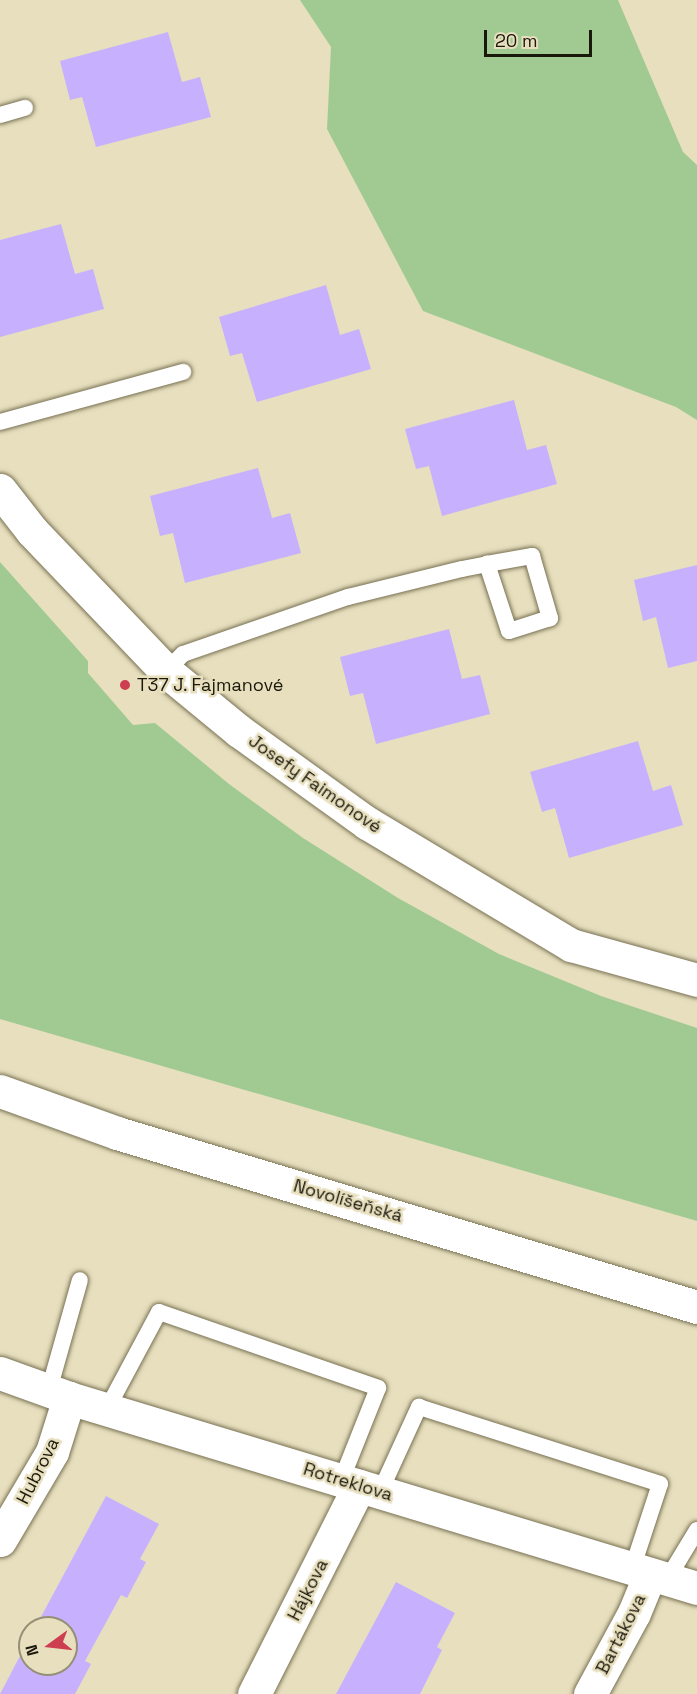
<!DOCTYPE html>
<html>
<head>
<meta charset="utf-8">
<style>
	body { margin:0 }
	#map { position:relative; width:697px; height:1694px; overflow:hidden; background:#e7dfbe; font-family:"Space Grotesk",sans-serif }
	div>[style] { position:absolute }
	.green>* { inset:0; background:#a1ca93 }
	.building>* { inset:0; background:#c7b1ff }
	.roads { filter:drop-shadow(0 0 2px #787153) drop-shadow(0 0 2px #787153) }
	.service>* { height:16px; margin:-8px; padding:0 8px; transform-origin:8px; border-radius:8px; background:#fff }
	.minor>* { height:33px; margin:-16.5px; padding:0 16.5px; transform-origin:16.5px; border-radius:16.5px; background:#fff }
	.tertiary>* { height:33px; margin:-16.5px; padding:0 16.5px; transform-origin:16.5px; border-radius:16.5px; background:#fff }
	.dots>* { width:16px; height:16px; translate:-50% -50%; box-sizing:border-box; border:3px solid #e7dfbe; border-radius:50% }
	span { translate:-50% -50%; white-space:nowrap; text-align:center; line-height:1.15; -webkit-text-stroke:5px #e7dfbe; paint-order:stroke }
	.poi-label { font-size:18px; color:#1a170b }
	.left { translate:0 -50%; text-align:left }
	.street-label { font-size:18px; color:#1a170b }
	.north { position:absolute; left:18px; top:1616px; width:60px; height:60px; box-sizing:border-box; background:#e7dfbe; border:2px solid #958f76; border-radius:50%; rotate:255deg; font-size:16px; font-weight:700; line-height:24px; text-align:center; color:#1a170b }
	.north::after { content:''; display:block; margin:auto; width:21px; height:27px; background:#ce3e51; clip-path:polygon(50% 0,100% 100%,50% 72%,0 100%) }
	.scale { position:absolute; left:484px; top:30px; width:108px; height:27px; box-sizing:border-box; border:3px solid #1a170b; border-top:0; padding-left:8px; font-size:18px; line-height:21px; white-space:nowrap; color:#1a170b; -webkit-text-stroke:4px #e7dfbe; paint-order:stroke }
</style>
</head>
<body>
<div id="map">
	<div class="green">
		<i style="clip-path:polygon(300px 0,618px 0,683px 152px,697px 165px,697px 420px,676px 407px,423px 311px,327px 129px,331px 47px)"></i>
		<i style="clip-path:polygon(0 562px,88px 661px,88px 673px,133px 725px,155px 723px,229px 784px,303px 838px,398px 898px,499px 954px,601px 996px,697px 1028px,697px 1221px,0 1019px)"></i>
	</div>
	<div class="building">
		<i style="clip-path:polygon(168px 32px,182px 82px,200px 77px,211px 117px,96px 147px,82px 97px,70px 100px,60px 61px)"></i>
		<i style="clip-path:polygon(61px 224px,75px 274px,93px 269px,104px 309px,0 337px,0 240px)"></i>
		<i style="clip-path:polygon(326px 285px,340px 335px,359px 329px,371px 369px,257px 402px,242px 353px,230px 356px,219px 317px)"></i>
		<i style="clip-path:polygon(514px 400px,527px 450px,546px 445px,557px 484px,442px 516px,429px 466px,416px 469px,405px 429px)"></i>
		<i style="clip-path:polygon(258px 468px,272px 518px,290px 513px,301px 553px,185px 583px,173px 533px,160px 536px,150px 496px)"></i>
		<i style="clip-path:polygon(697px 565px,697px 661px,668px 668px,656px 617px,643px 621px,634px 580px)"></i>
		<i style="clip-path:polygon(449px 629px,462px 679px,480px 675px,490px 714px,376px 744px,363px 693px,350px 696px,340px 657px)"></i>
		<i style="clip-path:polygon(638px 741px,653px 791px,671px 785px,683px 825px,569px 858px,555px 808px,542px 812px,530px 772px)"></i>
		<i style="clip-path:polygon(106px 1496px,159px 1524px,140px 1559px,146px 1562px,127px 1598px,121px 1595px,85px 1661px,91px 1664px,75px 1694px,0 1694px,30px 1637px,30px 1664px,66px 1664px,66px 1628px,35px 1628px)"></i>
		<i style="clip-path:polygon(396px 1582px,455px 1613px,437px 1647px,442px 1650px,420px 1694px,336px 1694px)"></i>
	</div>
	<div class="roads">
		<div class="service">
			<i style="left:0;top:115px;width:26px;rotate:-16deg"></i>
			<i style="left:0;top:422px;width:190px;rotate:-15.3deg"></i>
			<i style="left:166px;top:671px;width:24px;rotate:-45deg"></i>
			<i style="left:183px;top:654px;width:175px;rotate:-19.1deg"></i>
			<i style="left:348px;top:597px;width:117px;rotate:-13.8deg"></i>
			<i style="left:462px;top:569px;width:25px;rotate:-11deg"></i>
			<i style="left:487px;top:564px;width:46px;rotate:-10.1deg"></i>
			<i style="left:532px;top:556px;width:65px;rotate:73.8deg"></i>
			<i style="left:550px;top:618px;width:43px;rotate:162.4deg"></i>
			<i style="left:509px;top:631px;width:71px;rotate:-108.2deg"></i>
			<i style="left:49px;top:1390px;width:114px;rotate:-74.3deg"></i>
			<i style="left:107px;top:1409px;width:110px;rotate:-61.8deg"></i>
			<i style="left:159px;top:1312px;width:232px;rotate:19.1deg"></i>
			<i style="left:378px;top:1388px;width:100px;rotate:111.7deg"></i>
			<i style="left:380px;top:1492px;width:94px;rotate:-65.4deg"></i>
			<i style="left:419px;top:1407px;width:253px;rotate:17.7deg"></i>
			<i style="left:660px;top:1484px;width:89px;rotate:108.2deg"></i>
			<i style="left:668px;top:1578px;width:56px;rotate:-58.9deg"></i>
		</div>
		<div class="minor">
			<i style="left:0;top:490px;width:52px;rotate:52deg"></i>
			<i style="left:32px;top:531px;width:194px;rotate:46.3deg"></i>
			<i style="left:166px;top:671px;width:94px;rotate:39.4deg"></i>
			<i style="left:239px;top:731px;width:158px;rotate:35.7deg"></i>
			<i style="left:367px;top:823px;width:238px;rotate:30.9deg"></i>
			<i style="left:571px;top:945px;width:131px;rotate:15.5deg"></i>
			<i style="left:0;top:1373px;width:73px;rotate:19.9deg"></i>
			<i style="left:69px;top:1398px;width:656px;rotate:16.83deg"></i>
			<i style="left:0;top:1540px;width:102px;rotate:-59.4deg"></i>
			<i style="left:52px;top:1452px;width:57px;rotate:-72.5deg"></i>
			<i style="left:254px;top:1694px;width:233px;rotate:-63.2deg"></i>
			<i style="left:590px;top:1694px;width:92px;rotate:-61.5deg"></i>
			<i style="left:634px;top:1613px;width:42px;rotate:-67.7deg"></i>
		</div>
		<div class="tertiary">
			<i style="left:0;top:1091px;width:124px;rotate:19.7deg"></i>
			<i style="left:117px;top:1133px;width:606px;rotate:16.7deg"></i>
		</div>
	</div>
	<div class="dots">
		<i style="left:125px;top:685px;background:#ce3e51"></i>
	</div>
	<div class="poi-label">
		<span class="left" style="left:137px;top:685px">T37 J. Fajmanové</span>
	</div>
	<div class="street-label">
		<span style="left:315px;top:784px;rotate:35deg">Josefy Faimonové</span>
		<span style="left:348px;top:1201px;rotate:16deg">Novolíšeňská</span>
		<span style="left:38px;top:1471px;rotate:-63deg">Hubrova</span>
		<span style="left:348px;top:1482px;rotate:17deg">Rotreklova</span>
		<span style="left:308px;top:1590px;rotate:-63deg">Hájkova</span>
		<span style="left:621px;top:1634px;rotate:-63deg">Bartákova</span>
	</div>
	<div class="north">N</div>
	<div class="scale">20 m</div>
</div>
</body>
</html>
